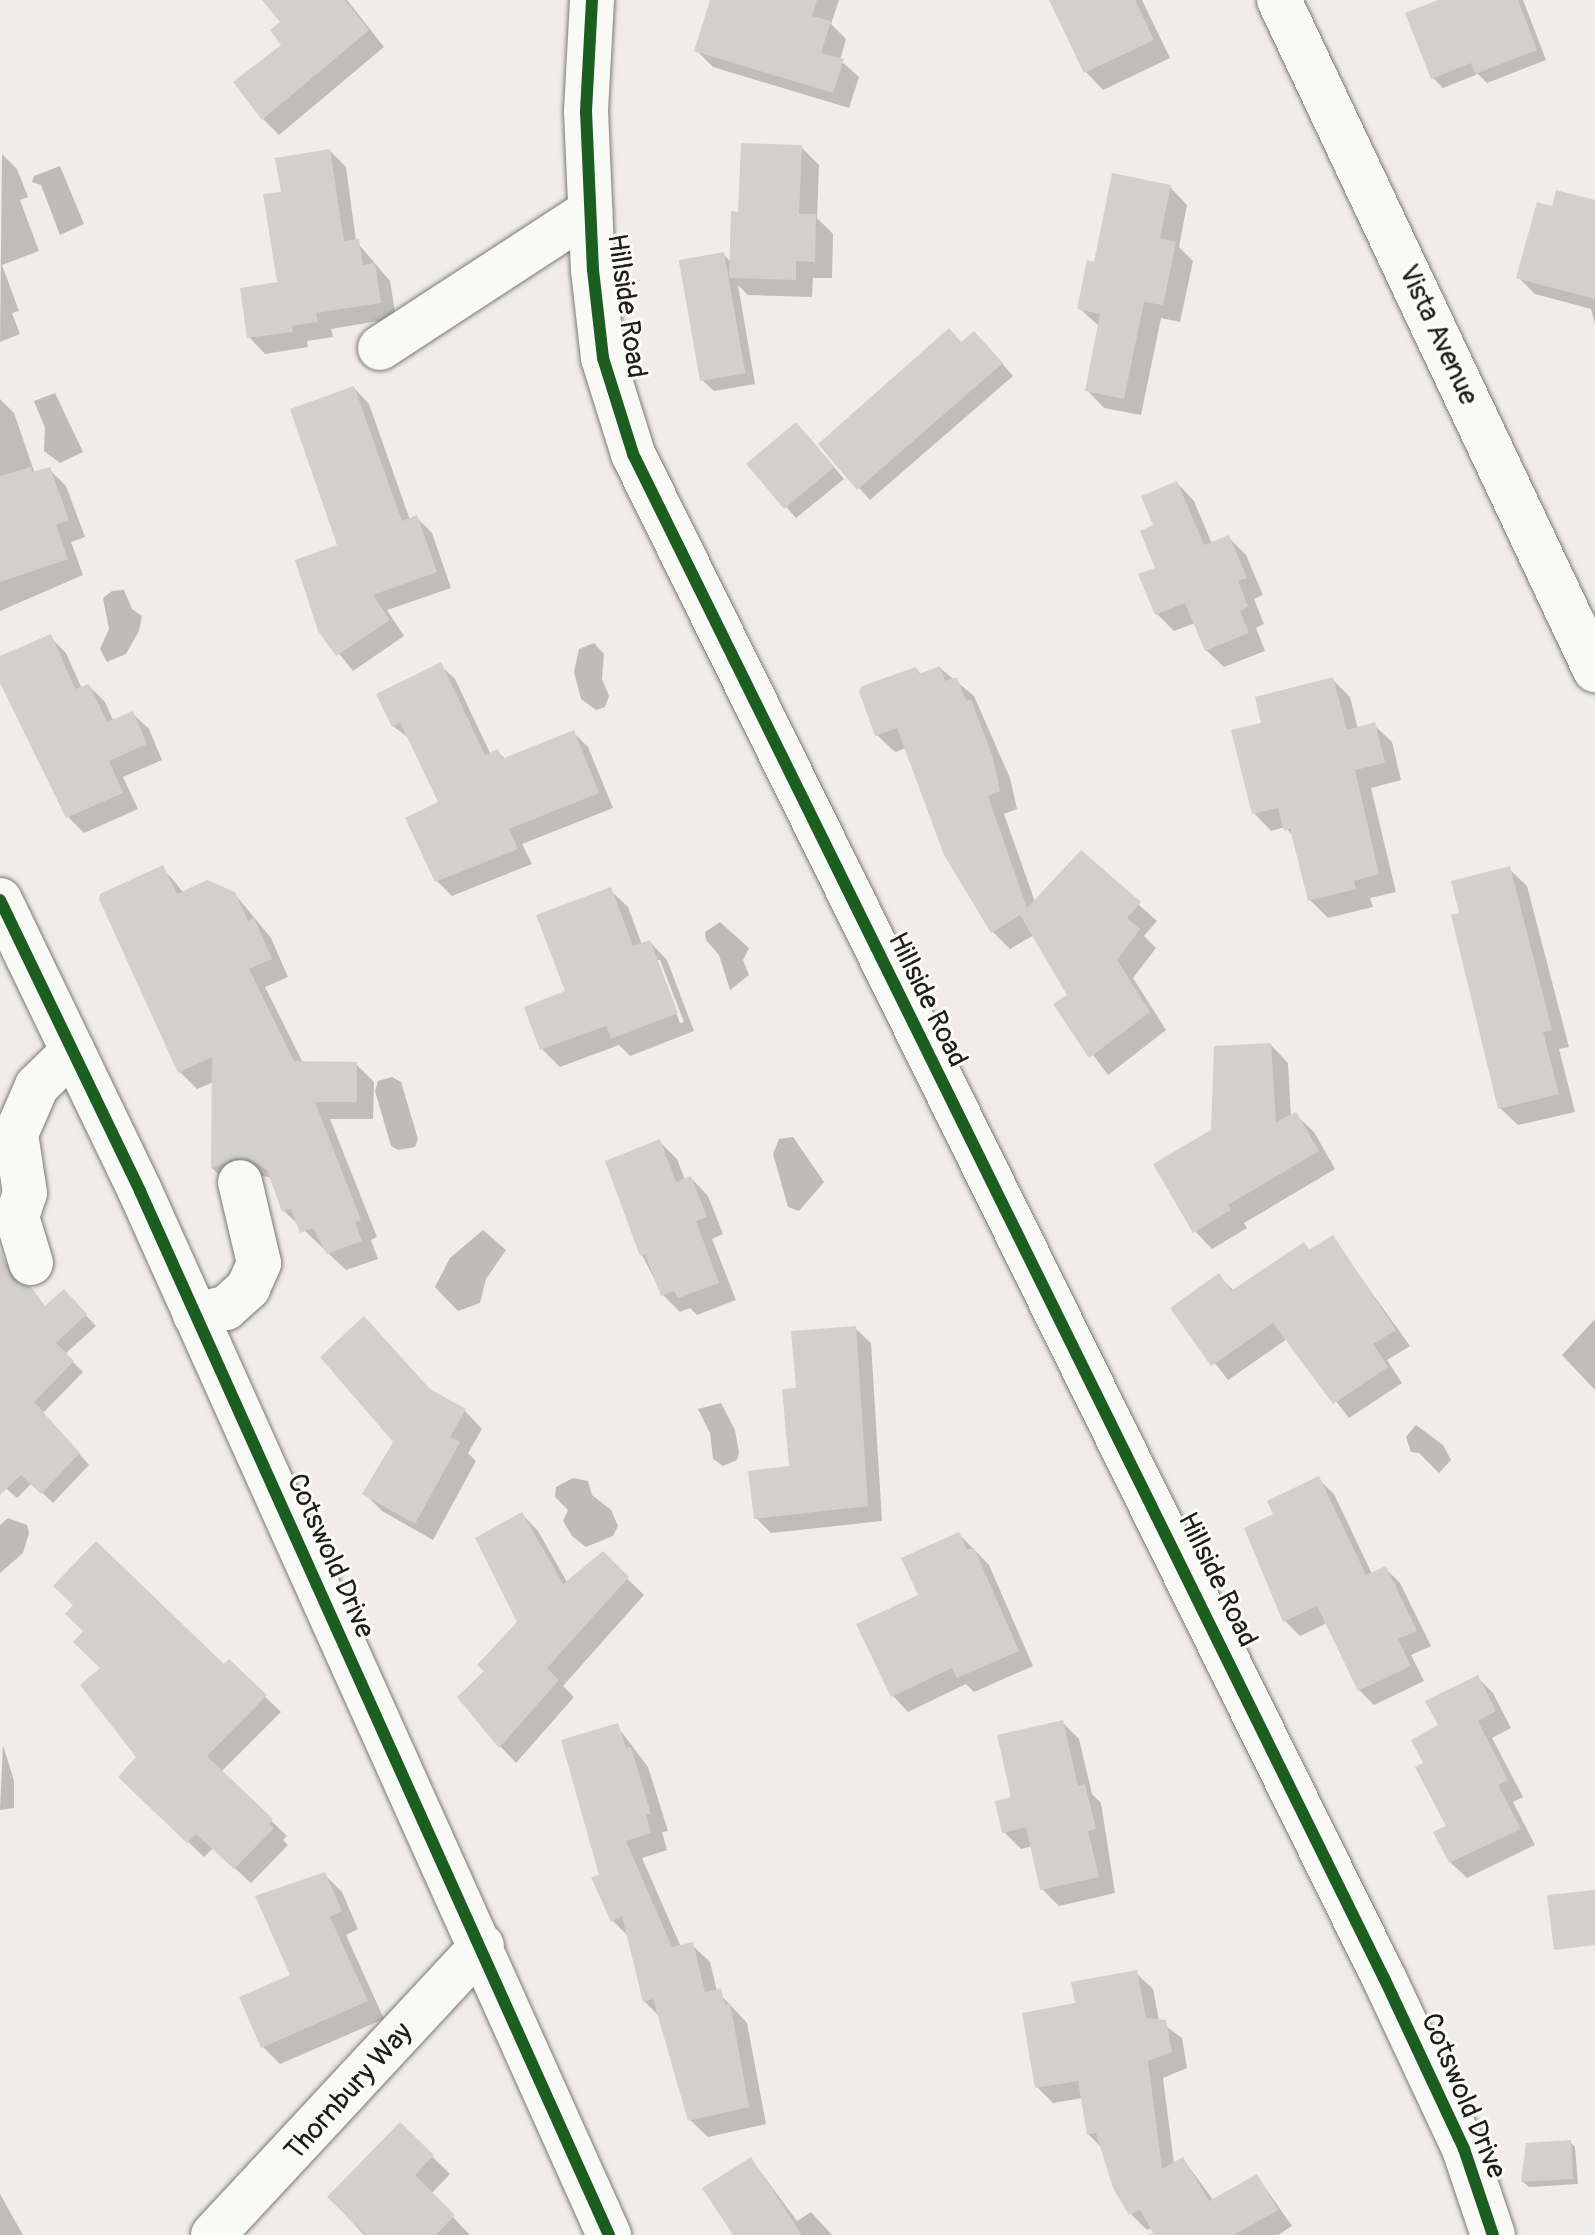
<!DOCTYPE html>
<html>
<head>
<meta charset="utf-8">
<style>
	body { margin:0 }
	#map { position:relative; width:1595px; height:2235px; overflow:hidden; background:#efedeb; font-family:Pangolin,sans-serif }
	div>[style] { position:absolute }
	.water>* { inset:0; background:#bdbcb9 }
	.shadow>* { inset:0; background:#0003 }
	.building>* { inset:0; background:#d1d0cf; transform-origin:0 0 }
	.roads { filter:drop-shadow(0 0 2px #7b7a79) drop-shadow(0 0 2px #7b7a79) }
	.minor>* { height:44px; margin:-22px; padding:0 22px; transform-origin:22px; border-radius:22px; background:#f9f9f7 }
	.cycleway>* { height:12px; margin:-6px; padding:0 6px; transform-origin:6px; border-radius:6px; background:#1b5e20 }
	span { translate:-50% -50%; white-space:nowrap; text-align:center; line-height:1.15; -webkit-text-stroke:6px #fdfcf7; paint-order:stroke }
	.street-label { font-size:28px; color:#1c1c1c }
</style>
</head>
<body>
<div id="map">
	<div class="water">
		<i style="clip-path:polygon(60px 166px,84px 224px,60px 235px,41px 185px,32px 182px,34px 176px)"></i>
		<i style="clip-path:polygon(55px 393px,83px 452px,60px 463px,44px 451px,45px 428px,34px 401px)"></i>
		<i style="clip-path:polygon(124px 590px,132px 609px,142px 616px,139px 631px,126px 654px,107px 662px,100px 649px,109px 629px,103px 598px,112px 591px)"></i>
		<i style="clip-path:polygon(594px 643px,604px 654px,602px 679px,609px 696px,605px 707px,596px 710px,581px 699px,574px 672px,579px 649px)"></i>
		<i style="clip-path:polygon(720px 922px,749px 948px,743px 960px,749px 975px,730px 990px,719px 955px,706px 940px,705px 932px)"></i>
		<i style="clip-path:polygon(392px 1077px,401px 1082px,418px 1139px,415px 1147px,398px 1150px,391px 1146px,375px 1091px,378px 1081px)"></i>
		<i style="clip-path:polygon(793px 1137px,824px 1182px,799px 1211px,788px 1207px,773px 1154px,779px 1139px)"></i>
		<i style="clip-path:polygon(483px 1230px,506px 1250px,486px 1279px,480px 1303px,458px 1311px,435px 1287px,450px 1258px)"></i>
		<i style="clip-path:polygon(721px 1403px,735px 1430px,739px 1453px,737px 1460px,723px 1466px,713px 1459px,710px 1433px,698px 1409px)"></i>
		<i style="clip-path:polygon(1416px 1425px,1443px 1445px,1451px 1460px,1439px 1473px,1419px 1453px,1411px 1452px,1406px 1437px)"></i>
		<i style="clip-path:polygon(573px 1478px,588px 1481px,592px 1495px,611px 1510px,618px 1526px,613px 1536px,586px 1547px,572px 1536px,563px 1521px,568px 1510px,555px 1497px,556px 1487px)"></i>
		<i style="clip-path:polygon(8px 1518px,27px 1525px,29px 1533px,23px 1553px,0 1573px,0 1525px)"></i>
		<i style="clip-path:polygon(3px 1745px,14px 1781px,14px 1808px,0 1810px)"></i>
	</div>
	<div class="shadow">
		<i style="clip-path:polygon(265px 0,347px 0,384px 47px,279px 135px,263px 119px,284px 45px,283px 22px)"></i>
		<i style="clip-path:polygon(712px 0,839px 0,831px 24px,846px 39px,840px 60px,859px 77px,849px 108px,713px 67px,697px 51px)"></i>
		<i style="clip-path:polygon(1051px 0,1142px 0,1170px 58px,1103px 90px,1086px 72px)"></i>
		<i style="clip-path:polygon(1443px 0,1523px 0,1546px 60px,1487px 83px,1478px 74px,1443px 88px,1433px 78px)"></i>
		<i style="clip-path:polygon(801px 147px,819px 165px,817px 218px,833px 234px,832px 278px,813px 278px,812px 297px,748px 295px,738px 285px,755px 384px,714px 391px,702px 380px,723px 254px,731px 262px)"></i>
		<i style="clip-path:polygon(330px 151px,346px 167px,356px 241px,390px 281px,396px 318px,331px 329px,333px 337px,307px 341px,308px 347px,265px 354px,249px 337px,279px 283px,283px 193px)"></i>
		<i style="clip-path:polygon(2px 154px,17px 169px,28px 197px,20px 200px,39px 251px,2px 265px,19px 311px,12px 313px,20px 334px,0 342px)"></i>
		<i style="clip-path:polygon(1170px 187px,1187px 205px,1179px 247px,1193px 261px,1180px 322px,1161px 318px,1141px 415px,1104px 408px,1087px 390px,1100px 327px,1079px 308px)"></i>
		<i style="clip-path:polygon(1595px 202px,1595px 325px,1591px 309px,1535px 294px,1518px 277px,1553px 208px)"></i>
		<i style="clip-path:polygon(962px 344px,986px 345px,1013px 376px,870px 500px,821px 445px)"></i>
		<i style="clip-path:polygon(354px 388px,369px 404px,410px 520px,417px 518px,432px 533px,451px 588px,387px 610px,404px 636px,353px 671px,320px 630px,340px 546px)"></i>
		<i style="clip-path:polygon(0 399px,14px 413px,35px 474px,49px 469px,66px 486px,85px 537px,71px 542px,83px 575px,0 611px)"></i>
		<i style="clip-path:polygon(808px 436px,844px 479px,796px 518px,748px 463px)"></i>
		<i style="clip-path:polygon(1177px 483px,1194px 501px,1212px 544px,1228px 537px,1246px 555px,1263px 595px,1254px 599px,1264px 624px,1256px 628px,1265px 651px,1224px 667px,1206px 650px,1195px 623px,1174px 631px,1157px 614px,1156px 526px)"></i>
		<i style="clip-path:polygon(50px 637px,66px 653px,82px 689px,89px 686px,105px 702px,114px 722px,132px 713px,149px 729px,162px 760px,123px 777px,138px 809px,84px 833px,68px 817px,0 677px,0 659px)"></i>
		<i style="clip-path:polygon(440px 665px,455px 679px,491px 755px,497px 751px,506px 760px,573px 732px,588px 747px,613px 808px,522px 844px,532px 864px,452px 896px,437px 881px,441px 803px,410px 739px,393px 726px)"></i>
		<i style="clip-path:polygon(940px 668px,974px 696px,1010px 778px,1017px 809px,1004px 814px,1035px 902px,1081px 853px,1157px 921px,1144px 936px,1156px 948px,1133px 978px,1166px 1030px,1108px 1075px,1056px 1005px,1070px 995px,1034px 935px,1010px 949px,993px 932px,906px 748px,895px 752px,877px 735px,916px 669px,922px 675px)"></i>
		<i style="clip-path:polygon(1333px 680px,1350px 697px,1358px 729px,1374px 725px,1392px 742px,1401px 780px,1371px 788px,1396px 892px,1370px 898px,1373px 907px,1328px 918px,1310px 900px,1295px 838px,1285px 827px,1271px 831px,1254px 813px,1264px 724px)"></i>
		<i style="clip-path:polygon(162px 867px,184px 893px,234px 893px,271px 938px,288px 977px,265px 987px,303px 1063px,356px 1064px,374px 1082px,373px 1119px,330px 1119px,377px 1237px,371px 1240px,378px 1259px,346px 1270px,284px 1211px,272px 1178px,253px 1174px,230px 1186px,213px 1169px,214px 1082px,197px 1089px,180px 1072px)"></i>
		<i style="clip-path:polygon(1509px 869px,1527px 886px,1569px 1047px,1559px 1049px,1575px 1112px,1518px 1125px,1500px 1108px,1461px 914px)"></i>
		<i style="clip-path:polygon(evenodd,610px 890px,628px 907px,642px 945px,650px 942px,667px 960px,694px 1031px,630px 1056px,619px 1045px,560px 1067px,542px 1049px,526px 1008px,568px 993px,610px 890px,656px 960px,660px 960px,684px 1022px,680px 1023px,656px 960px)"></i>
		<i style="clip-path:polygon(1271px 1045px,1288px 1063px,1291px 1117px,1296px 1115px,1314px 1132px,1335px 1169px,1244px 1223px,1247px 1228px,1212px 1249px,1195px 1231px,1213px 1131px)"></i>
		<i style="clip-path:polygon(660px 1142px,677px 1159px,685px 1180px,691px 1178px,708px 1196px,723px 1234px,712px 1239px,736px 1300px,697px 1315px,690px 1308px,680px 1312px,662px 1294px,642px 1255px)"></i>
		<i style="clip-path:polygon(1332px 1237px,1410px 1346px,1387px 1360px,1402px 1383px,1349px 1418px,1287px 1339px,1228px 1380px,1172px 1308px,1219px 1276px,1234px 1291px)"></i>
		<i style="clip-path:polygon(2px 1257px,20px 1285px,47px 1308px,64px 1292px,96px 1326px,65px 1354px,83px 1372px,43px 1413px,89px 1465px,53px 1503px,32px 1483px,17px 1498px,0 1483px)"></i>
		<i style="clip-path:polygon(1595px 1319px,1595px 1390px,1562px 1355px)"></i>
		<i style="clip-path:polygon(855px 1328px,871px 1343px,882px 1521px,771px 1533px,756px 1518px,791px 1468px,798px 1390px)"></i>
		<i style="clip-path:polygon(433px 1393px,465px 1411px,482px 1429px,468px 1453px,476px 1461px,433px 1540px,382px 1511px,365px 1494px)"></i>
		<i style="clip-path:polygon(1318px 1479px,1334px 1494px,1372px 1574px,1385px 1568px,1400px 1583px,1431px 1646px,1411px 1655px,1424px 1681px,1374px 1705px,1359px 1690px,1327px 1623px,1300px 1636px,1285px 1621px,1247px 1529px,1276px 1515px)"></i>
		<i style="clip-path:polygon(522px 1514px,538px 1531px,567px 1582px,602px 1554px,644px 1595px,563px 1686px,574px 1697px,516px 1763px,500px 1746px,487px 1671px,519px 1622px)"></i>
		<i style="clip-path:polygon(959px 1534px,989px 1565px,1033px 1666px,974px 1692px,966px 1684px,908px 1712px,893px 1696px,858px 1625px,920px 1596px)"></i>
		<i style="clip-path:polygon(229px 1662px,281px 1712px,221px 1772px,287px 1836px,283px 1840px,288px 1845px,251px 1883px,213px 1848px,204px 1857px,136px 1792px)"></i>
		<i style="clip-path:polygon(1477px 1677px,1493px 1693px,1511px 1728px,1492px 1738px,1523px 1797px,1513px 1802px,1535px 1845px,1467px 1878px,1450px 1862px,1448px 1826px,1425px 1763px,1440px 1726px)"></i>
		<i style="clip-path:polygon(1062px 1722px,1079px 1739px,1092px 1794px,1101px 1803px,1115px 1893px,1059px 1906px,1042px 1889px,1032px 1846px,1021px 1849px,1004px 1832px,1014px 1798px)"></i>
		<i style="clip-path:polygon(617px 1726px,648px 1767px,668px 1831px,662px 1832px,667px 1850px,642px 1858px,681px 1947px,692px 1945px,710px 1962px,717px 1991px,747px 2023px,766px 2124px,708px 2137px,690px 2120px,660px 2017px,644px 2001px,629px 1937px,613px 1921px,601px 1876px)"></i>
		<i style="clip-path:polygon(324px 1874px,342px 1892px,358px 1929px,346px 1935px,384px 2019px,280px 2064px,263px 2047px,292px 1976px)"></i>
		<i style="clip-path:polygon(1136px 1973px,1153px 1989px,1159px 2021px,1182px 2038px,1187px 2068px,1163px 2078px,1174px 2164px,1183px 2159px,1214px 2201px,1257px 2176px,1292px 2226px,1278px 2235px,1156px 2235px,1152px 2228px,1147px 2230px,1131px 2214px,1103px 2149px,1088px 2134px,1083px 2098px,1053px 2103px,1037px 2087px,1077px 2005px)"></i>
		<i style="clip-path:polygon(400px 2125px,450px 2174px,431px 2194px,470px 2235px,364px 2235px,329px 2197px)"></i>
		<i style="clip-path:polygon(1570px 2142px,1575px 2147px,1578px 2184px,1529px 2187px,1523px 2182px)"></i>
		<i style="clip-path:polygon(751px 2159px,797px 2221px,811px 2212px,832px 2235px,734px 2235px)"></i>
		<i style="clip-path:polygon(0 2194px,23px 2235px,0 2235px)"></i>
	</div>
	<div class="building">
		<i style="clip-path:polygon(262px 0,345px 0,369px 30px,262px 120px,233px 82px,281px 45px,270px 30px,280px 22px)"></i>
		<i style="clip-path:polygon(710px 0,817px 0,812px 16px,831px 21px,821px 53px,844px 59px,833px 93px,694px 51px)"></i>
		<i style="clip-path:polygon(1049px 0,1135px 0,1154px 40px,1084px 73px)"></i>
		<i style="clip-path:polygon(1438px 0,1518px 0,1537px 50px,1475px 74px,1471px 63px,1431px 79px,1405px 13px)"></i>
		<i style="clip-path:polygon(741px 143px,802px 145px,799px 214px,816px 214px,815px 262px,796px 261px,796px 280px,729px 278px,731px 211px,738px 212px)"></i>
		<i style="clip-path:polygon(330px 149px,344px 241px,359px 239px,363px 265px,375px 263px,381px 303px,316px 313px,318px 322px,292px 326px,293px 332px,247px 338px,240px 288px,277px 282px,263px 194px,281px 192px,275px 158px)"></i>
		<i style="clip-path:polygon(1112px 173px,1171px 185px,1160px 238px,1176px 242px,1163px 305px,1144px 302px,1124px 399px,1085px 391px,1100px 314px,1077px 309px,1087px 260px,1094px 262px)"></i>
		<i style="clip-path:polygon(1556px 190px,1595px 200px,1595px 299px,1516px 278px,1537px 202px,1552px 206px)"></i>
		<i style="left:724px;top:252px;width:123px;height:46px;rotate:80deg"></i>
		<i style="clip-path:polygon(949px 328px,961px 342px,974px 331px,1003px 363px,857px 490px,818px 444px)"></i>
		<i style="clip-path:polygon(354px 386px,402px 521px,417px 515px,437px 572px,373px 595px,390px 620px,336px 656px,318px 631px,295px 560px,337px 545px,290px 409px)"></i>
		<i style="left:796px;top:422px;width:59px;height:65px;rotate:50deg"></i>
		<i style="clip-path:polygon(31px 467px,32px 472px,50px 467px,69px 520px,56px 525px,68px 559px,0 582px,0 476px)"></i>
		<i style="clip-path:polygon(1177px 481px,1204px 545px,1229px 535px,1247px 578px,1238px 581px,1248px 606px,1240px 611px,1249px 633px,1205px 651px,1185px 603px,1155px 615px,1138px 574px,1155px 568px,1140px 531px,1153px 525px,1141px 496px)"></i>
		<i style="clip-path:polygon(51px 634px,75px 689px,89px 684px,107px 722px,133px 711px,147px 744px,109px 761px,123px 793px,66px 818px,0 683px,0 656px)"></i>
		<i style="clip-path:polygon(441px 662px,485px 755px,498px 749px,502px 759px,574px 730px,599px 793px,509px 829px,518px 849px,435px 882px,405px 818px,438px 802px,400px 722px,392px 727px,376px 694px)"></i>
		<i style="clip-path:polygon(940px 666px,945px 681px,957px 677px,966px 701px,971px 699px,993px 758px,1000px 791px,988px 796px,1027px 908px,1081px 850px,1141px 902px,1127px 918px,1140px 929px,1117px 960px,1150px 1012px,1089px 1058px,1053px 1004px,1067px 995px,1020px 915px,991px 933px,944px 855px,897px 728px,875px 736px,859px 691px,862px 686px,916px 667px,919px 674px)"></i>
		<i style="clip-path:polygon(1333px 677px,1347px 730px,1375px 722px,1385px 763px,1355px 770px,1379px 874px,1354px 881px,1356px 889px,1308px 901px,1290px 829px,1284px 831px,1278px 808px,1252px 814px,1231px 730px,1261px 723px,1255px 697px)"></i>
		<i style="clip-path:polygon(163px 865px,177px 894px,207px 880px,235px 892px,248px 921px,254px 918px,272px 959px,249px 969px,294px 1061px,357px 1062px,357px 1102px,315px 1102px,361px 1220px,355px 1222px,362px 1241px,327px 1254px,313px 1228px,300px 1233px,291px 1209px,282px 1212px,267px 1170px,248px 1158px,235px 1158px,211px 1169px,212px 1057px,178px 1073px,99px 899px,100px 894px)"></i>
		<i style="clip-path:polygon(1510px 866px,1552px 1030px,1543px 1032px,1559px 1094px,1498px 1109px,1451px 915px,1459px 913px,1451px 881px)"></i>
		<i style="clip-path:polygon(611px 887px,633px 946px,650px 940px,678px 1013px,611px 1039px,606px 1026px,540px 1050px,524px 1007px,565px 991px,536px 915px)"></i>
		<i style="clip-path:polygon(1271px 1043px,1276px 1122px,1296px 1112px,1319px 1151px,1228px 1205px,1231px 1210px,1193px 1233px,1153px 1164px,1211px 1130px,1214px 1046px)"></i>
		<i style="clip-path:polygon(660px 1139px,676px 1182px,691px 1176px,707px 1217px,696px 1221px,719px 1283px,678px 1298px,674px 1291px,661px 1296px,645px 1254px,640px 1256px,605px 1161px)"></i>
		<i style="clip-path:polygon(1333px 1235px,1396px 1330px,1373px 1344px,1388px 1367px,1333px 1404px,1273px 1323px,1211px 1366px,1170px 1308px,1219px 1273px,1231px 1291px,1304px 1242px,1310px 1250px)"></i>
		<i style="clip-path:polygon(0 1249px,13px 1281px,31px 1287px,45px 1306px,64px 1289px,87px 1314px,56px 1343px,74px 1361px,34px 1402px,80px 1453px,41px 1494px,21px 1475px,0 1495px)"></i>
		<i style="clip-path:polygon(364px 1316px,430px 1389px,466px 1409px,450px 1437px,460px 1442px,415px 1524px,362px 1494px,393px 1442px,320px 1357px)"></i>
		<i style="clip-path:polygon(856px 1326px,868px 1506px,754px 1519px,748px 1471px,789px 1466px,782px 1389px,796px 1388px,791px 1331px)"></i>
		<i style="clip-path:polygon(1319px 1476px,1366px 1575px,1386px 1566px,1417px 1631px,1398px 1639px,1411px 1666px,1358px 1691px,1317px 1606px,1283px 1622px,1244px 1528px,1273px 1514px,1267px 1501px)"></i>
		<i style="clip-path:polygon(522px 1512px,563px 1584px,603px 1551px,629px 1577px,547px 1668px,559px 1680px,499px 1748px,457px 1697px,484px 1671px,477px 1665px,517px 1622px,475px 1538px)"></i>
		<i style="clip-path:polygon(959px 1532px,967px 1550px,974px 1548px,1019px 1651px,957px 1678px,952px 1668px,891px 1697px,856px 1624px,918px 1595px,901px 1558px)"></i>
		<i style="clip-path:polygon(96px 1541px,224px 1664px,229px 1659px,267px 1695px,207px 1756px,273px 1819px,269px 1824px,274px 1828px,234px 1869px,196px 1834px,187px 1843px,118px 1777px,136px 1757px,80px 1685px,100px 1668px,73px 1642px,83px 1631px,65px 1614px,73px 1605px,53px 1586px)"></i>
		<i style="clip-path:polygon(1478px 1675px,1496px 1711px,1478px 1721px,1508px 1780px,1498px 1785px,1521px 1829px,1449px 1863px,1433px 1832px,1446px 1826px,1415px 1767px,1423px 1763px,1411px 1740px,1438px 1725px,1425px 1701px)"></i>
		<i style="clip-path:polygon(1063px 1720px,1078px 1786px,1085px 1784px,1096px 1829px,1088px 1831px,1099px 1877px,1040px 1890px,1026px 1827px,1002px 1833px,995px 1801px,1011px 1797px,997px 1735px)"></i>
		<i style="clip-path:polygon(618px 1723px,626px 1748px,631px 1747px,651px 1814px,646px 1815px,651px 1833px,626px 1841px,672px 1947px,693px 1942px,705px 1992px,721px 1988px,725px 2005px,730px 2003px,749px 2107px,688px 2121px,653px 1999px,643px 2002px,622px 1916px,611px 1922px,591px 1877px,599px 1875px,561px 1740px)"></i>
		<i style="clip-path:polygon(325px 1872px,342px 1911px,330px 1917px,368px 2001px,261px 2048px,239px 1997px,290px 1975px,255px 1896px)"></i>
		<i style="clip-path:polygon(1595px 1890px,1595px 1945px,1554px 1950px,1547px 1895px)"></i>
		<i style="clip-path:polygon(1137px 1970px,1146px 2018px,1166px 2020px,1172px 2052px,1148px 2061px,1162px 2169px,1183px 2157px,1209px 2201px,1257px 2174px,1278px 2210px,1234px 2235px,1149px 2235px,1153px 2233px,1140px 2210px,1129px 2215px,1113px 2188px,1096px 2133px,1087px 2135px,1078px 2081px,1035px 2088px,1022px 2013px,1075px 2003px,1071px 1982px)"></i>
		<i style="clip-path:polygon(400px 2122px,434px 2155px,415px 2175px,455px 2215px,436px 2235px,366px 2235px,327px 2197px)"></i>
		<i style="clip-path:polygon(1571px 2140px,1573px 2179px,1521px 2182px,1526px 2143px)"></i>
		<i style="clip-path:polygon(751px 2157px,802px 2235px,733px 2235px,702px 2188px)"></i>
	</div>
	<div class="roads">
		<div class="minor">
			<i style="left:592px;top:0;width:111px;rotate:93.1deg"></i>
			<i style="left:586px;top:111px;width:159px;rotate:87.5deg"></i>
			<i style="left:593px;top:270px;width:89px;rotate:83.5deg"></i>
			<i style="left:603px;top:358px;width:101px;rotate:72.6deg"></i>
			<i style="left:633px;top:454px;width:1699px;rotate:63.77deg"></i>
			<i style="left:1384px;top:1978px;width:189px;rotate:64.9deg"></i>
			<i style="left:1464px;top:2149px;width:91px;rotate:71.4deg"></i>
			<i style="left:1279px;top:0;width:741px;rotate:64.75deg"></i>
			<i style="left:380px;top:348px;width:251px;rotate:-33.1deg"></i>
			<i style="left:0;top:900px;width:323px;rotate:64.3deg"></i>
			<i style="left:140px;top:1191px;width:1145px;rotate:65.81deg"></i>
			<i style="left:31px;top:1263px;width:48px;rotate:-106.9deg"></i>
			<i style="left:17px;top:1217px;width:25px;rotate:-72deg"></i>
			<i style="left:25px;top:1193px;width:60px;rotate:-98.7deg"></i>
			<i style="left:16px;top:1134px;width:52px;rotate:-66.4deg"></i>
			<i style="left:37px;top:1086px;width:50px;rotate:-44.2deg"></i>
			<i style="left:195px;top:1315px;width:32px;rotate:-13deg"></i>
			<i style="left:226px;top:1308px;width:30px;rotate:-42deg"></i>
			<i style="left:248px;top:1288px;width:27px;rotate:-66deg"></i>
			<i style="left:259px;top:1263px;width:83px;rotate:-103.2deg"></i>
			<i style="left:213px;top:2235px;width:395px;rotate:-47.1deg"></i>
		</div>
	</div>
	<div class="cycleway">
		<i style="left:592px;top:0;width:111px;rotate:93.1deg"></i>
		<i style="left:586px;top:111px;width:159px;rotate:87.5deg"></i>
		<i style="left:593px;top:270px;width:89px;rotate:83.5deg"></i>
		<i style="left:603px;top:358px;width:101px;rotate:72.6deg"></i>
		<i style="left:633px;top:454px;width:1699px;rotate:63.77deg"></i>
		<i style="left:1384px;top:1978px;width:189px;rotate:64.9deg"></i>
		<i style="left:1464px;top:2149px;width:91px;rotate:71.4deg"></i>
		<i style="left:0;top:900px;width:323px;rotate:64.3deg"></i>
		<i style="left:140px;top:1191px;width:1145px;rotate:65.81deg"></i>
	</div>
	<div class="street-label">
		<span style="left:626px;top:306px;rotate:82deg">Hillside Road</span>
		<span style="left:1438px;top:335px;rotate:65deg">Vista Avenue</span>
		<span style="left:927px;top:1000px;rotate:64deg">Hillside Road</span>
		<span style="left:330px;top:1556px;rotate:66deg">Cotswold Drive</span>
		<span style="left:1217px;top:1580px;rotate:64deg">Hillside Road</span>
		<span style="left:349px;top:2092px;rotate:-48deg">Thornbury Way</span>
		<span style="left:1463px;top:2096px;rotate:67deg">Cotswold Drive</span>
	</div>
</div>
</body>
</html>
